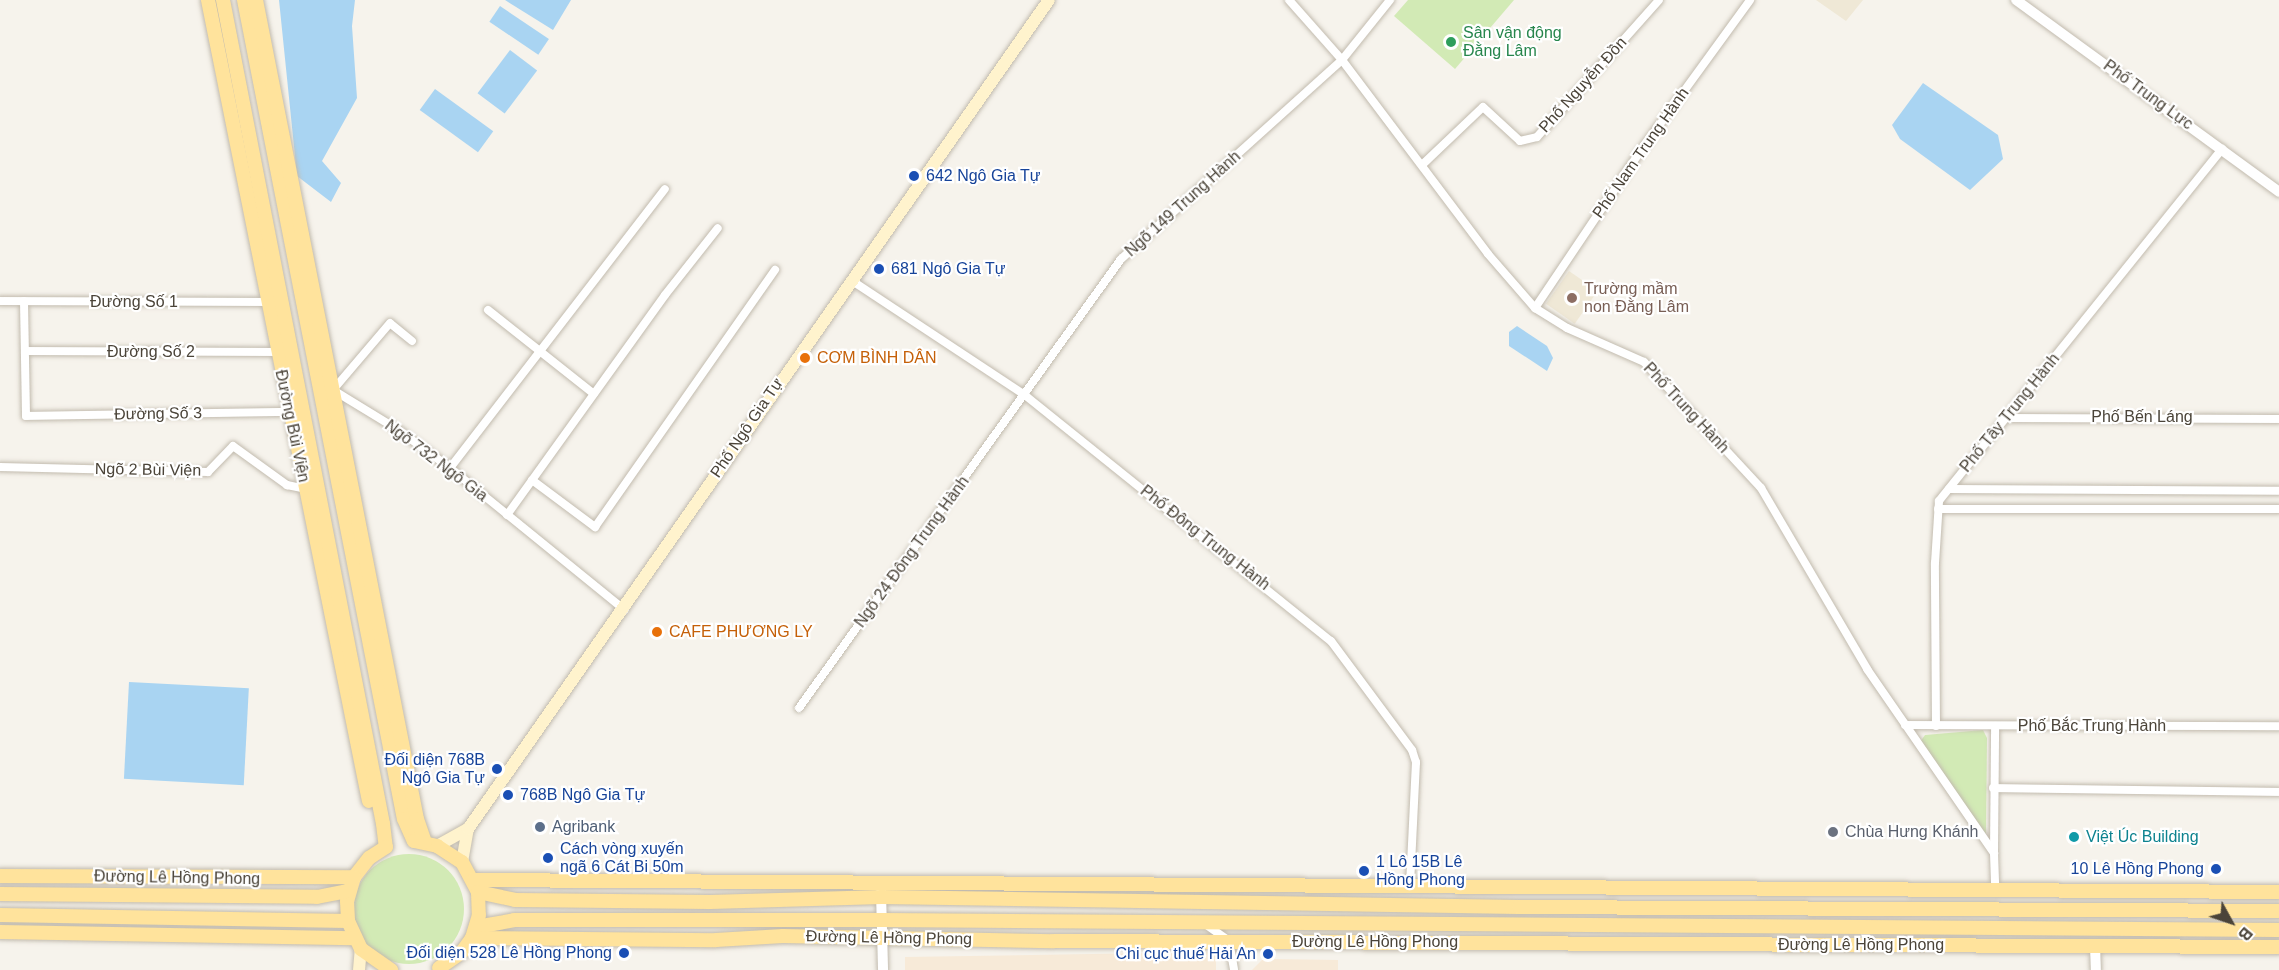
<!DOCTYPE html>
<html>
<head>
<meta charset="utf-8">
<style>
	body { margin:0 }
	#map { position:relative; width:2279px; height:970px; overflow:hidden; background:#f6f3ec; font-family:Arial,sans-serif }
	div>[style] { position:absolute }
	.commercial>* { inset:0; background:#f7ead8 }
	.education>* { inset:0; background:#efe8d6; transform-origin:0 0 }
	.green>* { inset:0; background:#d2eab5 }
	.round { border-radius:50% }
	.water>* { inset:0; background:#a9d4f2; transform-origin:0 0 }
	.roads { filter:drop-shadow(0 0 2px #c2bbae) drop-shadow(0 0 2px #c2bbae) }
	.minor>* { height:8px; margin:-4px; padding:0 4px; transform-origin:4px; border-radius:4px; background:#fff }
	.tertiary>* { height:10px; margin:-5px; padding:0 5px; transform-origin:5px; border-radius:5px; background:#fff }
	.secondary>* { height:12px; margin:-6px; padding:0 6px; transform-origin:6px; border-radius:6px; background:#fff3cd }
	.primary>* { height:14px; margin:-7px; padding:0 7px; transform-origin:7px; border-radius:7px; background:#ffe39c }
	.dots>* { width:16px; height:16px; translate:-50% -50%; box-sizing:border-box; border:3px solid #fff; border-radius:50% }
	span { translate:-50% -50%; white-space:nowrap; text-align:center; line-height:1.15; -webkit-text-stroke:4.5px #fff; paint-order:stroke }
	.leisure-label { font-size:16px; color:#27864d }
	.left { translate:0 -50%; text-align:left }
	.street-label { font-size:16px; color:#4b4439 }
	.transit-label { font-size:16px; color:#164399 }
	.right { translate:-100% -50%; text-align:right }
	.education-label { font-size:16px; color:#785e54 }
	.food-label { font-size:16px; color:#c56008 }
	.service-label { font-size:16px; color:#4e5e75 }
	.worship-label { font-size:16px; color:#5b616d }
	.culture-label { font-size:16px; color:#0d838f }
	.north { position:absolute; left:2201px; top:892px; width:60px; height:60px; -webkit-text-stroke:4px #fff; paint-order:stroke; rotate:130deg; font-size:16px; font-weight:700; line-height:24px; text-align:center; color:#4b4439 }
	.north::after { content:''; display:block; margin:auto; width:21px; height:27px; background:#4b4439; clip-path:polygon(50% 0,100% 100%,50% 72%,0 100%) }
</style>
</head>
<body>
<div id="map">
	<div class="commercial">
		<i style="clip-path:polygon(1216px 952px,1216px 970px,905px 970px,905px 957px)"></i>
		<i style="clip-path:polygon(1263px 959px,1338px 960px,1338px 970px,1252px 970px)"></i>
	</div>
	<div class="education">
		<i style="clip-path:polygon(1816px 0,1863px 0,1846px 21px)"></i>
		<i style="left:1569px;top:271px;width:35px;height:40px;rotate:35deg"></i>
	</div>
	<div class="green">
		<i style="clip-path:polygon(1408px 0,1514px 0,1455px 69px,1394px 16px)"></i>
		<i style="clip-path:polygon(1983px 730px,1987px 738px,1986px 834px,1920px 742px,1925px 735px)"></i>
		<i class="round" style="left:354px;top:854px;width:110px;height:110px"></i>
	</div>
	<div class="water">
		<i style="clip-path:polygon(279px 0,355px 0,352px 26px,357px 98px,322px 161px,341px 183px,331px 202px,297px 176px)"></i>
		<i style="clip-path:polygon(505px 0,571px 0,553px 30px)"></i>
		<i style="left:500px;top:6px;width:59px;height:19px;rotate:34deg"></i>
		<i style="left:510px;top:50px;width:34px;height:54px;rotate:37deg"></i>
		<i style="clip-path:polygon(1923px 83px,1998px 135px,2003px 159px,1970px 190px,1900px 139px,1892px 125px)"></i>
		<i style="left:435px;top:89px;width:72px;height:26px;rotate:36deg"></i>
		<i style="clip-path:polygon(1517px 326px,1547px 346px,1553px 358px,1547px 371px,1509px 346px,1509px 332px)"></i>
		<i style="left:129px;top:682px;width:120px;height:97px;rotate:3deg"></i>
	</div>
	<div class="roads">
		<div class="minor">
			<i style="left:1289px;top:0;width:80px;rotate:48.5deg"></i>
			<i style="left:1342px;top:60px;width:243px;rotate:53deg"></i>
			<i style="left:1488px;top:254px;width:72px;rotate:49deg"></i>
			<i style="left:1535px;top:308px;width:38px;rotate:32deg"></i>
			<i style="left:1567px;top:328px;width:84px;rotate:23.8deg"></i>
			<i style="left:1644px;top:362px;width:172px;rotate:47.1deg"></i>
			<i style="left:1761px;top:488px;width:210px;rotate:59.6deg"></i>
			<i style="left:1867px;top:669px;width:224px;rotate:55.4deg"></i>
			<i style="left:1994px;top:853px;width:36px;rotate:88deg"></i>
			<i style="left:1422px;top:165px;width:84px;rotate:-43.6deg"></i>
			<i style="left:1483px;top:107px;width:50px;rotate:42.6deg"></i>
			<i style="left:1520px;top:141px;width:17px;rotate:-13deg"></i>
			<i style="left:1537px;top:137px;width:183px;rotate:-48.3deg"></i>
			<i style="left:854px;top:282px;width:206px;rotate:33.5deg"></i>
			<i style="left:1026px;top:396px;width:391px;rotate:38.8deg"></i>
			<i style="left:1331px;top:641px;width:136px;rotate:53.4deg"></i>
			<i style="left:1412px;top:750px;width:13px;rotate:72deg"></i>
			<i style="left:1416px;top:762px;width:124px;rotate:92.8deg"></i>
			<i style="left:0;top:301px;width:268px;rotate:0.2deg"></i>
			<i style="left:24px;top:301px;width:115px;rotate:89deg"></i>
			<i style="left:26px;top:416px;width:264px;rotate:-0.9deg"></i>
			<i style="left:1535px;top:308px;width:187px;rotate:-56.1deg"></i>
			<i style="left:1639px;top:153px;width:189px;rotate:-54deg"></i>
			<i style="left:488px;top:310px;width:135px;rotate:38.4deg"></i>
			<i style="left:412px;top:341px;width:28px;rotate:-141deg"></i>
			<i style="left:390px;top:323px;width:88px;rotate:130.4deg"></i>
			<i style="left:333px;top:390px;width:75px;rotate:31.4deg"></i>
			<i style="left:397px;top:429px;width:66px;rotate:36.3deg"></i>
			<i style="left:450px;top:468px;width:225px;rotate:39.1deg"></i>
			<i style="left:26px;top:351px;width:250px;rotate:0.2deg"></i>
			<i style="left:2006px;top:418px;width:273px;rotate:0.2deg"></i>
			<i style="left:0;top:467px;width:208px;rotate:1.4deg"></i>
			<i style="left:208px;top:472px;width:36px;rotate:-46deg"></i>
			<i style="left:233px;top:446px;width:67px;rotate:35.8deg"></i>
			<i style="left:287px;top:485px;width:19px;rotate:12deg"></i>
			<i style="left:450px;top:468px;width:352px;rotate:-52.4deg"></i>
			<i style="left:532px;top:480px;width:79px;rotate:36.7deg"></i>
			<i style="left:595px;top:527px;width:314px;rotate:-55deg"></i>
			<i style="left:1949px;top:489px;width:330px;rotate:0.3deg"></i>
			<i style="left:1938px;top:509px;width:341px"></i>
			<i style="left:507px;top:515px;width:271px;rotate:-54.3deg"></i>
			<i style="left:665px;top:295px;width:85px;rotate:-51.7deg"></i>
			<i style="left:799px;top:708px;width:553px;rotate:-54.35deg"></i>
			<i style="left:1121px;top:259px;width:297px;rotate:-42deg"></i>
			<i style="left:1342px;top:60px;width:77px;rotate:-51.3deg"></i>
			<i style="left:1905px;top:725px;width:374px;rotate:0.2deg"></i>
			<i style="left:1936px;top:726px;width:163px;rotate:-90.4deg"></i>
			<i style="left:1935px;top:563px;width:62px;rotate:-86.3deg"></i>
			<i style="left:1939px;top:501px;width:452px;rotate:-51.2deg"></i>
			<i style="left:1993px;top:788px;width:286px;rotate:0.8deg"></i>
			<i style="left:1994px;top:853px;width:127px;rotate:-89.5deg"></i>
			<i style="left:1205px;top:924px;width:29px;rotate:35deg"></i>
			<i style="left:1229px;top:941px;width:29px;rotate:80deg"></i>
		</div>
		<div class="tertiary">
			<i style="left:2016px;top:0;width:326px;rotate:36.1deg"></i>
			<i style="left:881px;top:892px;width:78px;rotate:88.5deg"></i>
			<i style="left:2095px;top:945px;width:25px;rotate:88deg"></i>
		</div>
		<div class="secondary">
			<i style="left:437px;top:846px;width:35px;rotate:-29deg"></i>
			<i style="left:462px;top:862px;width:34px;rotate:-80deg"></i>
			<i style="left:468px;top:829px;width:1012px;rotate:-54.98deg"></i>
			<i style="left:359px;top:970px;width:21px;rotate:-85deg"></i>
		</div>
		<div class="primary">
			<i style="left:208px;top:0;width:817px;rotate:78.64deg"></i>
			<i style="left:223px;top:0;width:839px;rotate:79.01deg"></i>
			<i style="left:383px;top:824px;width:23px;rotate:83deg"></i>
			<i style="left:386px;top:847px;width:20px;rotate:147deg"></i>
			<i style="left:369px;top:858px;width:24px;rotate:128deg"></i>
			<i style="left:354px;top:877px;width:25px;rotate:106deg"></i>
			<i style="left:347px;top:901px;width:20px;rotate:87deg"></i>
			<i style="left:348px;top:921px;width:31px;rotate:65deg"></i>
			<i style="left:361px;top:949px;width:37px;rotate:35deg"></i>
			<i style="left:244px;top:0;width:834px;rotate:78.95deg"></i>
			<i style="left:404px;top:819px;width:24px;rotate:66deg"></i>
			<i style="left:414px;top:841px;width:24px;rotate:12deg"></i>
			<i style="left:437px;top:846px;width:30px;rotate:33deg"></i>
			<i style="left:462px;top:862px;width:34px;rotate:62deg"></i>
			<i style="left:478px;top:892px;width:23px;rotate:88deg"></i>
			<i style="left:479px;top:915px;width:24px;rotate:107deg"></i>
			<i style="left:472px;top:938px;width:17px;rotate:126deg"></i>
			<i style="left:462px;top:952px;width:28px;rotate:145deg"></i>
			<i style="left:256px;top:0;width:835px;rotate:78.88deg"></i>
			<i style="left:417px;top:819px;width:24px;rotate:71deg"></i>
			<i style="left:0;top:876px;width:354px;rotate:0.2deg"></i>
			<i style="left:474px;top:880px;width:1805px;rotate:0.38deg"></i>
			<i style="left:478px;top:892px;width:38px;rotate:12deg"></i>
			<i style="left:515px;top:900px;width:195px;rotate:0.6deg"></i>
			<i style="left:710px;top:902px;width:172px;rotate:-1.7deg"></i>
			<i style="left:882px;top:897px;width:637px;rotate:0.9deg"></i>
			<i style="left:1519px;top:907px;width:760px;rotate:0.3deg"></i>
			<i style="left:0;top:894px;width:317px;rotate:0.5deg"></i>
			<i style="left:317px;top:897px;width:33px;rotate:-11deg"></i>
			<i style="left:0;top:915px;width:348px;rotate:1deg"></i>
			<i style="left:476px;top:927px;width:39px;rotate:-10deg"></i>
			<i style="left:514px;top:920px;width:368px"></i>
			<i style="left:882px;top:920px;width:1397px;rotate:0.41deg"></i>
			<i style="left:0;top:932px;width:354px;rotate:1deg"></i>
			<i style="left:472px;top:938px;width:244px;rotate:0.5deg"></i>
			<i style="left:716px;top:940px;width:67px;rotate:-3.4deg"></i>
			<i style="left:783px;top:936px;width:271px;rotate:1.1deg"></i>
			<i style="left:1054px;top:941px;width:1225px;rotate:0.28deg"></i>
		</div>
	</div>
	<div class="dots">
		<i style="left:1451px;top:42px;background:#2e9e5b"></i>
		<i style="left:914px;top:176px;background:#1a4fb4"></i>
		<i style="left:879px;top:269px;background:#1a4fb4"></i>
		<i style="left:1572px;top:298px;background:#8d6e63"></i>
		<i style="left:805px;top:358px;background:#e8710a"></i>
		<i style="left:657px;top:632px;background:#e8710a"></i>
		<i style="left:497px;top:769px;background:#1a4fb4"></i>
		<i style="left:508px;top:795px;background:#1a4fb4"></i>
		<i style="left:540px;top:827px;background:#5c6f8a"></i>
		<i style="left:1833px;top:832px;background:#6b7280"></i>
		<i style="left:2074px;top:837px;background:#0f9aa8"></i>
		<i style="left:548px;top:858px;background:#1a4fb4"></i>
		<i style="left:2216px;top:869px;background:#1a4fb4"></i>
		<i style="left:1364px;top:871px;background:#1a4fb4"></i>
		<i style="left:624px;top:953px;background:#1a4fb4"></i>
		<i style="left:1268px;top:954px;background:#1a4fb4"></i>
	</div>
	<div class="leisure-label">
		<span class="left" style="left:1463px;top:42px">Sân vận động<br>Đằng Lâm</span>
	</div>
	<div class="street-label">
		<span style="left:1583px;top:85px;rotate:-48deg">Phố Nguyễn Đồn</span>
		<span style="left:2148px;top:95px;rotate:36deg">Phố Trung Lực</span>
		<span style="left:1641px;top:153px;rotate:-55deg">Phố Nam Trung Hành</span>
		<span style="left:1183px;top:204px;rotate:-42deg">Ngõ 149 Trung Hành</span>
		<span style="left:134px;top:302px">Đường Số 1</span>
		<span style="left:151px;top:352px">Đường Số 2</span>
		<span style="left:1686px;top:408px;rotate:47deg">Phố Trung Hành</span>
		<span style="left:2010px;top:413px;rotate:-51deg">Phố Tây Trung Hành</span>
		<span style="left:158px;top:414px;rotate:-1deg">Đường Số 3</span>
		<span style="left:2142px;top:417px">Phố Bến Láng</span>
		<span style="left:292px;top:426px;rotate:78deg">Đường Bùi Viện</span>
		<span style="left:747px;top:428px;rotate:-56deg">Phố Ngô Gia Tự</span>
		<span style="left:436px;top:461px;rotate:37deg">Ngõ 732 Ngô Gia</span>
		<span style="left:148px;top:470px;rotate:1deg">Ngõ 2 Bùi Viện</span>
		<span style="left:1205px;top:538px;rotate:38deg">Phố Đông Trung Hành</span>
		<span style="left:912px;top:552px;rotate:-54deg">Ngõ 24 Đông Trung Hành</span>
		<span style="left:2092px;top:726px">Phố Bắc Trung Hành</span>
		<span style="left:177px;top:878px;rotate:1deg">Đường Lê Hồng Phong</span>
		<span style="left:889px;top:938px;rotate:1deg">Đường Lê Hồng Phong</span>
		<span style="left:1375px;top:942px">Đường Lê Hồng Phong</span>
		<span style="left:1861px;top:945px">Đường Lê Hồng Phong</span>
	</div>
	<div class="transit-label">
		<span class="left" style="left:926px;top:176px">642 Ngô Gia Tự</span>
		<span class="left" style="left:891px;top:269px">681 Ngô Gia Tự</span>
		<span class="right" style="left:485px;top:769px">Đối diện 768B<br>Ngô Gia Tự</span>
		<span class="left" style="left:520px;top:795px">768B Ngô Gia Tự</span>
		<span class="left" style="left:560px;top:858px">Cách vòng xuyến<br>ngã 6 Cát Bi 50m</span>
		<span class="left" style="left:1376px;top:871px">1 Lô 15B Lê<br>Hồng Phong</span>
		<span class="right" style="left:2204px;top:869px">10 Lê Hồng Phong</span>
		<span class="right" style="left:612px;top:953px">Đối diện 528 Lê Hồng Phong</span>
		<span class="right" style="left:1256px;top:954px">Chi cục thuế Hải An</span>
	</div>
	<div class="education-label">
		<span class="left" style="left:1584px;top:298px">Trường mầm<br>non Đằng Lâm</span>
	</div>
	<div class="food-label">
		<span class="left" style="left:817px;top:358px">CƠM BÌNH DÂN</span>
		<span class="left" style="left:669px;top:632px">CAFE PHƯƠNG LY</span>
	</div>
	<div class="service-label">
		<span class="left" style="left:552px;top:827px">Agribank</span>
	</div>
	<div class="worship-label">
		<span class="left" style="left:1845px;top:832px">Chùa Hưng Khánh</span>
	</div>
	<div class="culture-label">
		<span class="left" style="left:2086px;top:837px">Việt Úc Building</span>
	</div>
	<div class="north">B</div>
</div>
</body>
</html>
